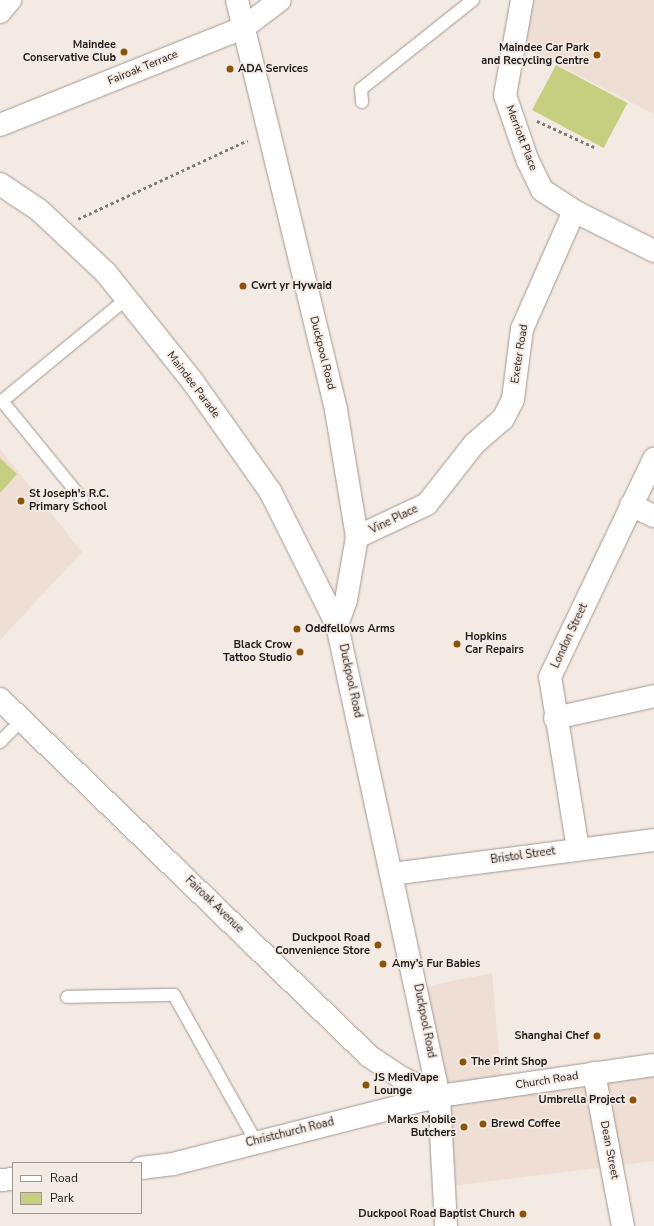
<!DOCTYPE html>
<html>
<head>
<meta charset="utf-8">
<style>
	body { margin:0 }
	#map { position:relative; width:654px; height:1226px; overflow:hidden; background:#f4eae4; font-family:"Nunito Sans",sans-serif }
	div>[style] { position:absolute }
	.built>* { inset:0; background:#efded3 }
	.green>* { inset:0; background:#c6cf80; transform-origin:0 0 }
	.path>* { height:2.5px; margin-top:-1.25px; transform-origin:0; background:repeating-linear-gradient(90deg,#817a76 0 3px,transparent 0 6px) }
	.roads { filter:drop-shadow(0 0 1px #a19892) drop-shadow(0 0 1px #a19892) }
	.service>* { height:12px; margin:-6px; padding:0 6px; transform-origin:6px; border-radius:6px; background:#fff }
	.minor>* { height:22px; margin:-11px; padding:0 11px; transform-origin:11px; border-radius:11px; background:#fff }
	.tertiary>* { height:22px; margin:-11px; padding:0 11px; transform-origin:11px; border-radius:11px; background:#fff }
	.dots>* { width:11px; height:11px; translate:-50% -50%; box-sizing:border-box; border:2px solid #f4eae4; border-radius:50% }
	span { translate:-50% -50%; white-space:nowrap; text-align:center; line-height:1.15; -webkit-text-stroke:3.5px #f4eae4; paint-order:stroke }
	.poi-label { font-size:11px; color:#1f1b19; font-weight:700 }
	.right { translate:-100% -50%; text-align:right }
	.left { translate:0 -50%; text-align:left }
	.street-label { font-size:11px; color:#1f1b19 }
	.legend { position:absolute; left:12px; top:1162px; width:130px; height:52px; box-sizing:border-box; background:#f4eae4; border:1px solid #9f9793; margin:0; padding:5px 7px; list-style:none; font-size:12px; color:#1f1b19 }
	.legend li { display:flex; align-items:center; gap:8px; height:20px }
	.legend b { width:20px; border:1px solid #9f9793 }
</style>
</head>
<body>
<div id="map">
	<div class="built">
		<i style="clip-path:polygon(522px 0,654px 0,654px 114px,515px 43px)"></i>
		<i style="clip-path:polygon(0 449px,82px 552px,0 640px)"></i>
		<i style="clip-path:polygon(492px 973px,502px 1086px,654px 1065px,654px 1161px,443px 1187px,418px 988px)"></i>
	</div>
	<div class="green">
		<i style="left:556px;top:65px;width:81px;height:51px;rotate:28deg"></i>
		<i style="clip-path:polygon(0 458px,17px 474px,0 493px)"></i>
	</div>
	<div class="path">
		<i style="left:537px;top:121px;width:63px;rotate:24.5deg"></i>
		<i style="left:78px;top:219px;width:187px;rotate:-24.9deg"></i>
	</div>
	<div class="roads">
		<div class="service">
			<i style="left:362px;top:102px;width:13px;rotate:-94deg"></i>
			<i style="left:361px;top:89px;width:143px;rotate:-38.5deg"></i>
			<i style="left:82px;top:499px;width:127px;rotate:-129.2deg"></i>
			<i style="left:2px;top:401px;width:161px;rotate:-39.4deg"></i>
			<i style="left:0;top:742px;width:31px;rotate:-45deg"></i>
			<i style="left:67px;top:997px;width:107px;rotate:-1.1deg"></i>
			<i style="left:174px;top:995px;width:168px;rotate:60.8deg"></i>
		</div>
		<div class="minor">
			<i style="left:522px;top:0;width:97px;rotate:100.1deg"></i>
			<i style="left:505px;top:95px;width:68px;rotate:71deg"></i>
			<i style="left:527px;top:159px;width:34px;rotate:64deg"></i>
			<i style="left:542px;top:190px;width:38px;rotate:33deg"></i>
			<i style="left:574px;top:211px;width:89px;rotate:26.6deg"></i>
			<i style="left:0;top:125px;width:262px;rotate:-21.8deg"></i>
			<i style="left:243px;top:28px;width:46px;rotate:-37.1deg"></i>
			<i style="left:631px;top:505px;width:25px;rotate:26deg"></i>
			<i style="left:357px;top:537px;width:77px;rotate:-25.2deg"></i>
			<i style="left:427px;top:504px;width:76px;rotate:-51.9deg"></i>
			<i style="left:474px;top:444px;width:38px;rotate:-41deg"></i>
			<i style="left:503px;top:419px;width:22px;rotate:-63deg"></i>
			<i style="left:513px;top:399px;width:71px;rotate:-82.7deg"></i>
			<i style="left:522px;top:329px;width:129px;rotate:-66.2deg"></i>
			<i style="left:0;top:699px;width:513px;rotate:44.05deg"></i>
			<i style="left:369px;top:1056px;width:40px;rotate:34deg"></i>
			<i style="left:402px;top:1078px;width:41px;rotate:25.9deg"></i>
			<i style="left:555px;top:718px;width:101px;rotate:-12.5deg"></i>
			<i style="left:578px;top:849px;width:174px;rotate:-99.2deg"></i>
			<i style="left:550px;top:677px;width:242px;rotate:-64.5deg"></i>
			<i style="left:392px;top:874px;width:264px;rotate:-7.4deg"></i>
			<i style="left:594px;top:1073px;width:156px;rotate:79.3deg"></i>
		</div>
		<div class="tertiary">
			<i style="left:237px;top:0;width:422px;rotate:76.4deg"></i>
			<i style="left:336px;top:410px;width:129px;rotate:80.6deg"></i>
			<i style="left:357px;top:537px;width:64px;rotate:99.9deg"></i>
			<i style="left:346px;top:600px;width:27px;rotate:110deg"></i>
			<i style="left:337px;top:625px;width:482px;rotate:77.8deg"></i>
			<i style="left:439px;top:1096px;width:130px;rotate:86.9deg"></i>
			<i style="left:0;top:12px;width:16px;rotate:-50deg"></i>
			<i style="left:0;top:184px;width:47px;rotate:33.7deg"></i>
			<i style="left:39px;top:210px;width:92px;rotate:43.2deg"></i>
			<i style="left:106px;top:273px;width:139px;rotate:51.4deg"></i>
			<i style="left:193px;top:382px;width:133px;rotate:54.8deg"></i>
			<i style="left:270px;top:491px;width:150px;rotate:63.4deg"></i>
			<i style="left:141px;top:1168px;width:32px;rotate:-7deg"></i>
			<i style="left:173px;top:1164px;width:275px;rotate:-14.3deg"></i>
			<i style="left:439px;top:1096px;width:217px;rotate:-8.2deg"></i>
			<i style="left:0;top:1180px;width:13px;rotate:-4deg"></i>
		</div>
	</div>
	<div class="dots">
		<i style="left:124px;top:52px;background:#8c540b"></i>
		<i style="left:597px;top:55px;background:#8c540b"></i>
		<i style="left:230px;top:69px;background:#8c540b"></i>
		<i style="left:243px;top:286px;background:#8c540b"></i>
		<i style="left:21px;top:501px;background:#8c540b"></i>
		<i style="left:297px;top:629px;background:#8c540b"></i>
		<i style="left:457px;top:644px;background:#8c540b"></i>
		<i style="left:300px;top:652px;background:#8c540b"></i>
		<i style="left:378px;top:945px;background:#8c540b"></i>
		<i style="left:383px;top:964px;background:#8c540b"></i>
		<i style="left:597px;top:1036px;background:#8c540b"></i>
		<i style="left:463px;top:1062px;background:#8c540b"></i>
		<i style="left:366px;top:1085px;background:#8c540b"></i>
		<i style="left:633px;top:1100px;background:#8c540b"></i>
		<i style="left:483px;top:1124px;background:#8c540b"></i>
		<i style="left:464px;top:1127px;background:#8c540b"></i>
		<i style="left:523px;top:1214px;background:#8c540b"></i>
	</div>
	<div class="poi-label">
		<span class="right" style="left:116px;top:52px">Maindee<br>Conservative Club</span>
		<span class="right" style="left:589px;top:55px">Maindee Car Park<br>and Recycling Centre</span>
		<span class="left" style="left:238px;top:69px">ADA Services</span>
		<span class="left" style="left:251px;top:286px">Cwrt yr Hywaid</span>
		<span class="left" style="left:29px;top:501px">St Joseph's R.C.<br>Primary School</span>
		<span class="left" style="left:305px;top:629px">Oddfellows Arms</span>
		<span class="left" style="left:465px;top:644px">Hopkins<br>Car Repairs</span>
		<span class="right" style="left:292px;top:652px">Black Crow<br>Tattoo Studio</span>
		<span class="right" style="left:370px;top:945px">Duckpool Road<br>Convenience Store</span>
		<span class="left" style="left:392px;top:964px">Amy’s Fur Babies</span>
		<span class="right" style="left:589px;top:1036px">Shanghai Chef</span>
		<span class="left" style="left:471px;top:1062px">The Print Shop</span>
		<span class="left" style="left:374px;top:1085px">JS MediVape<br>Lounge</span>
		<span class="right" style="left:625px;top:1100px">Umbrella Project</span>
		<span class="right" style="left:456px;top:1127px">Marks Mobile<br>Butchers</span>
		<span class="left" style="left:491px;top:1124px">Brewd Coffee</span>
		<span class="right" style="left:515px;top:1214px">Duckpool Road Baptist Church</span>
	</div>
	<div class="street-label">
		<span style="left:143px;top:68px;rotate:-22deg">Fairoak Terrace</span>
		<span style="left:521px;top:138px;rotate:69deg">Merriott Place</span>
		<span style="left:322px;top:353px;rotate:76deg">Duckpool Road</span>
		<span style="left:520px;top:354px;rotate:-81deg">Exeter Road</span>
		<span style="left:193px;top:385px;rotate:53deg">Maindee Parade</span>
		<span style="left:394px;top:520px;rotate:-26deg">Vine Place</span>
		<span style="left:570px;top:636px;rotate:-65deg">London Street</span>
		<span style="left:350px;top:681px;rotate:78deg">Duckpool Road</span>
		<span style="left:523px;top:856px;rotate:-8deg">Bristol Street</span>
		<span style="left:214px;top:905px;rotate:44deg">Fairoak Avenue</span>
		<span style="left:424px;top:1021px;rotate:79deg">Duckpool Road</span>
		<span style="left:547px;top:1081px;rotate:-9deg">Church Road</span>
		<span style="left:290px;top:1133px;rotate:-14deg">Christchurch Road</span>
		<span style="left:609px;top:1150px;rotate:79deg">Dean Street</span>
	</div>
	<ul class="legend">
	<li><b style="height:5px;background:#fff"></b>Road</li>
	<li><b style="height:11px;background:#c6cf80"></b>Park</li>
	</ul>
</div>
</body>
</html>
